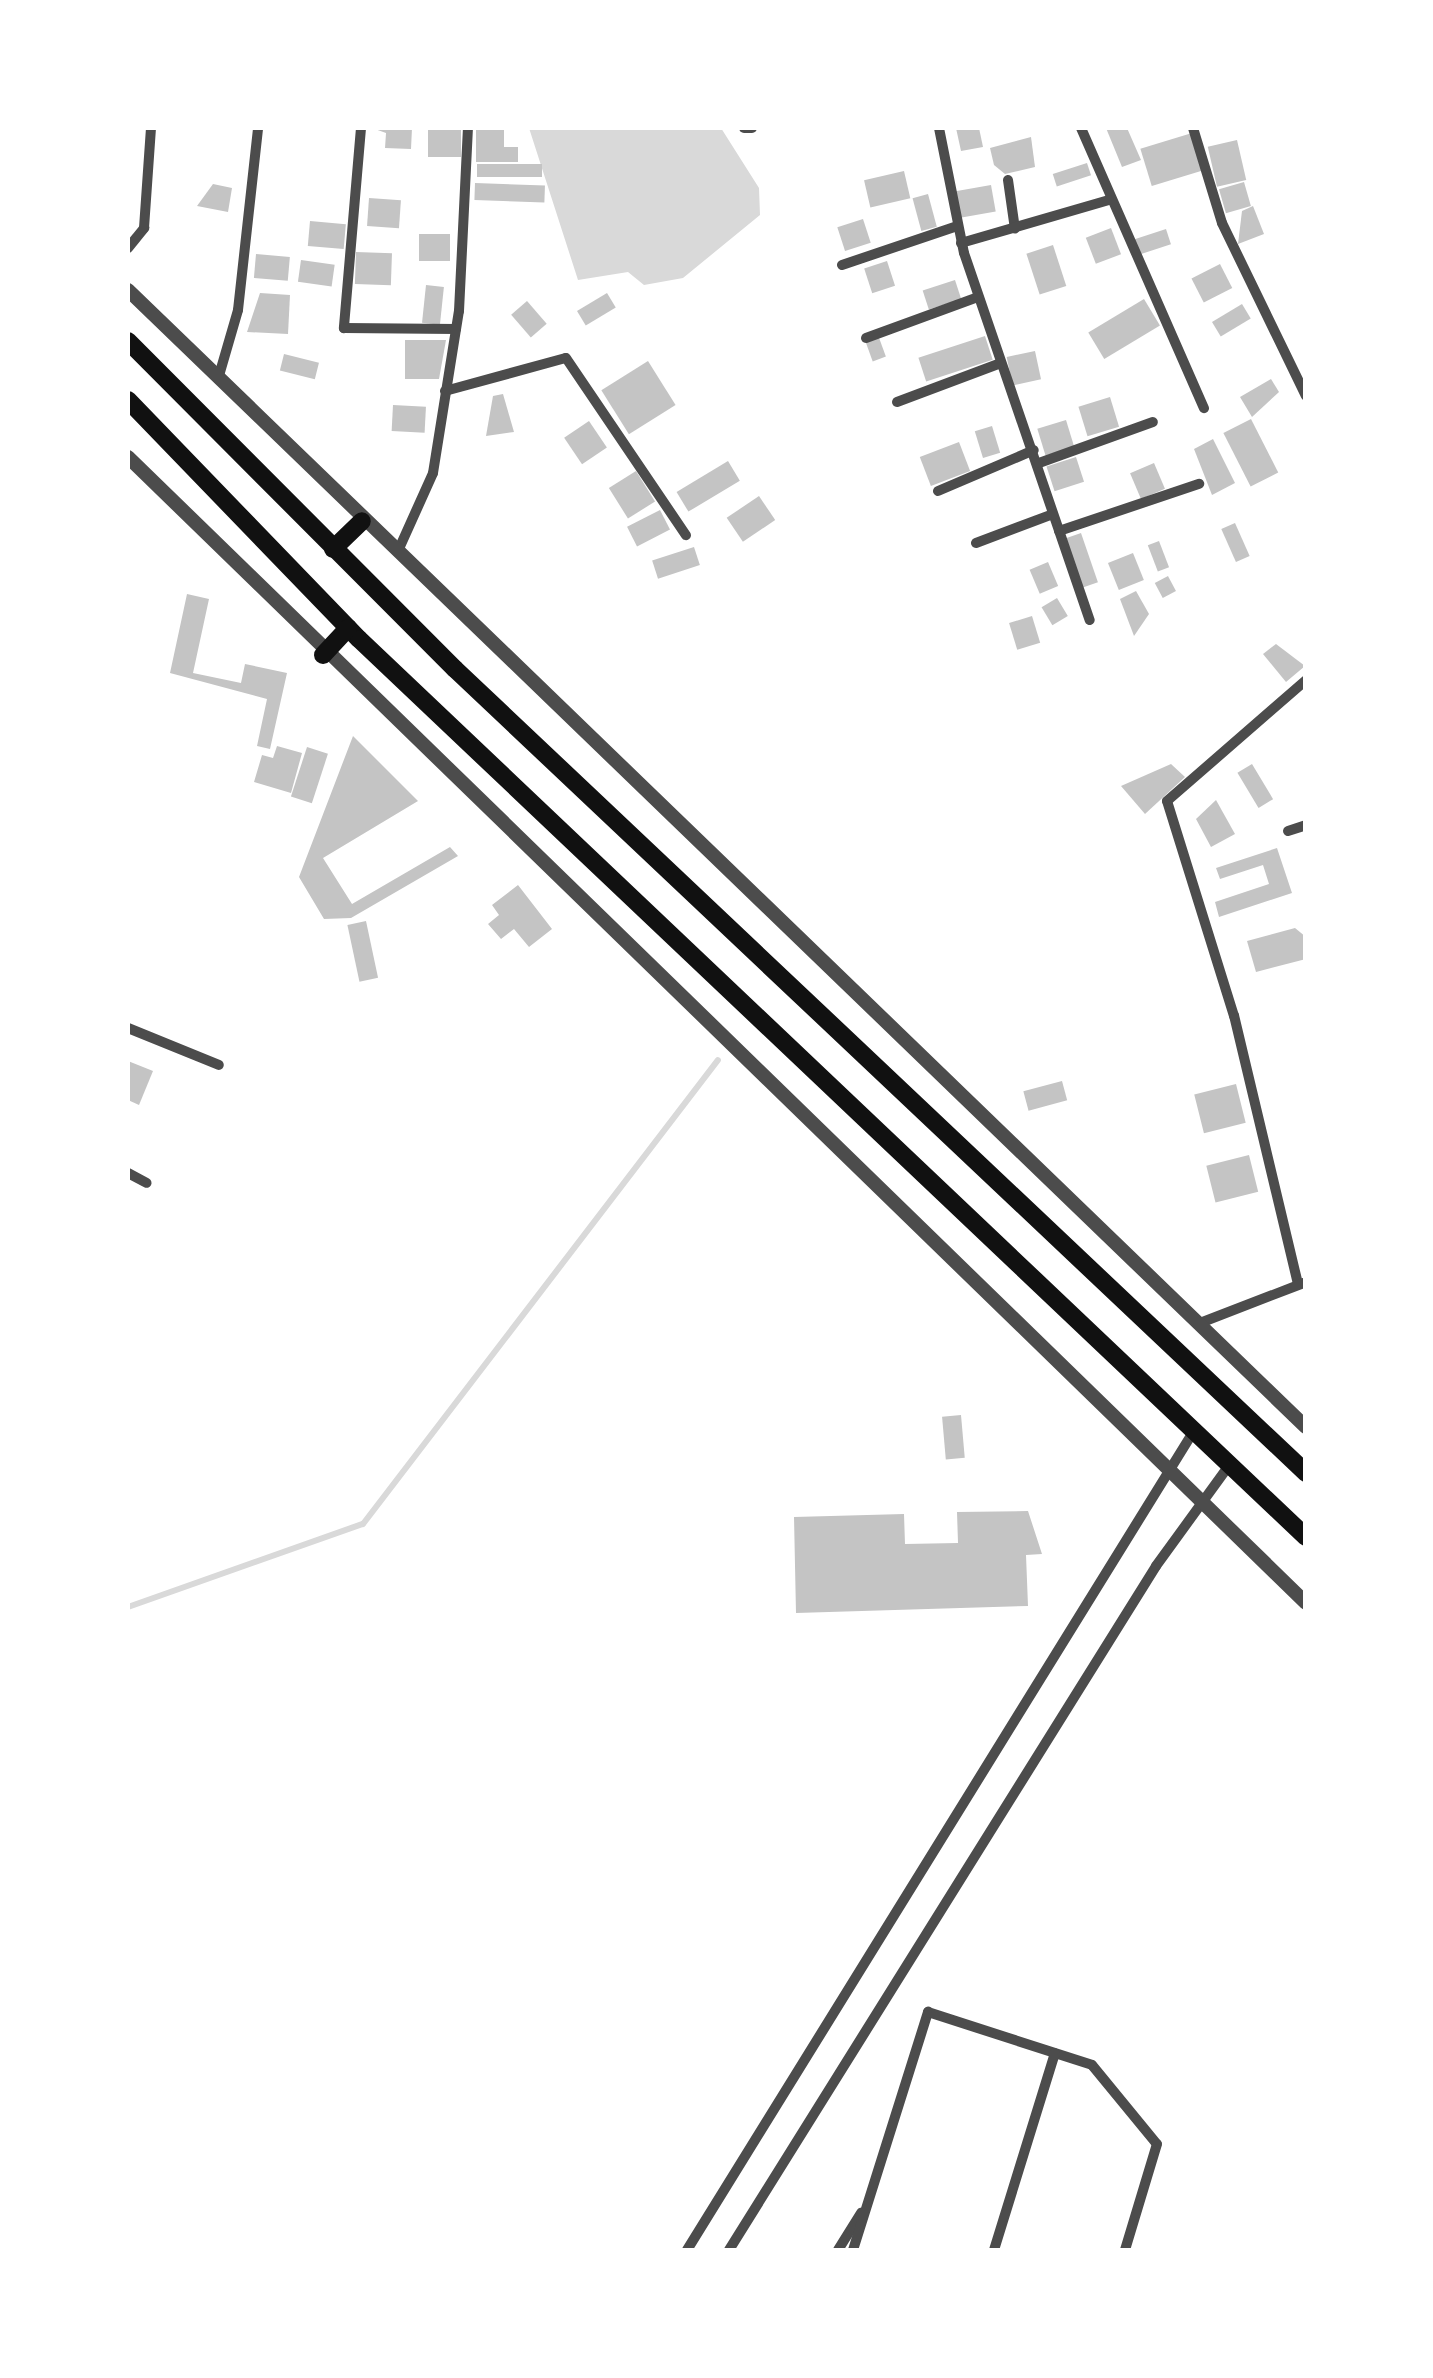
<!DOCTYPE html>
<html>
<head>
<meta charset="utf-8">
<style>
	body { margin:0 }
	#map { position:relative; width:1433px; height:2378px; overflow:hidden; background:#fff; font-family:"Titillium Web",sans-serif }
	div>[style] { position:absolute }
	.water>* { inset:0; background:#d9d9d9 }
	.stream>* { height:6px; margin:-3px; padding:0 3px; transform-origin:3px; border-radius:3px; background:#d9d9d9 }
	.building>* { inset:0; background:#c4c4c4; transform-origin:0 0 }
	.minor>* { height:10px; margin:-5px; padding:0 5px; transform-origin:5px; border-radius:5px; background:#4c4c4c }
	.tertiary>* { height:14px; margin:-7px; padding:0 7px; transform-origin:7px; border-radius:7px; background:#4c4c4c }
	.trunk>* { height:18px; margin:-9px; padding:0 9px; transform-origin:9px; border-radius:9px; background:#111 }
	span { translate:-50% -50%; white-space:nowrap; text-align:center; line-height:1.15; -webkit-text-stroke:8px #fff; paint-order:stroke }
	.frame { position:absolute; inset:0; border:130px solid #fff; pointer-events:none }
</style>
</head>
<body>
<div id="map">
	<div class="water">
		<i style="clip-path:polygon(529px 128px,721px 128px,759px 188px,760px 215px,683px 278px,644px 285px,628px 272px,578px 280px)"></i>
	</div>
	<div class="stream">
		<i style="left:128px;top:1607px;width:249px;rotate:-19.5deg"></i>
		<i style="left:363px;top:1524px;width:584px;rotate:-52.58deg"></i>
	</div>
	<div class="building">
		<i style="clip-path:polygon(372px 128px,412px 128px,411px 149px,385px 148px,386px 133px)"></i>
		<i style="left:428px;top:128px;width:33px;height:29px"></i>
		<i style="clip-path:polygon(476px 128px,504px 128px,504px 147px,518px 147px,518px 162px,476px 162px)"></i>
		<i style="clip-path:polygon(956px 128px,979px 128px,983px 147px,961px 151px)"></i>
		<i style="clip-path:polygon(1106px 128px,1127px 128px,1141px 160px,1122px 167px)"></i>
		<i style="left:1192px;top:133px;width:39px;height:54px;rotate:73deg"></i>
		<i style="clip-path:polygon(1031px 137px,1035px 167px,1005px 174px,994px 165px,990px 148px)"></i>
		<i style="left:1237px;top:140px;width:41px;height:30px;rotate:77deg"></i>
		<i style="left:1087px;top:163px;width:13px;height:36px;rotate:72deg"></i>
		<i style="left:477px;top:164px;width:65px;height:13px"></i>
		<i style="left:904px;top:171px;width:28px;height:41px;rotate:77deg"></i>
		<i style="left:1244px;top:182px;width:25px;height:26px;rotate:74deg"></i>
		<i style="left:475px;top:183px;width:70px;height:17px;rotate:2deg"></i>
		<i style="clip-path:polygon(213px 184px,232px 188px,228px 212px,197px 206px)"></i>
		<i style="left:991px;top:185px;width:27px;height:36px;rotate:80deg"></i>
		<i style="left:928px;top:194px;width:34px;height:16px;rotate:75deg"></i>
		<i style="left:369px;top:198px;width:32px;height:28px;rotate:4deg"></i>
		<i style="clip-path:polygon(1253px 206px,1264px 234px,1238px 244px,1242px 211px)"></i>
		<i style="left:863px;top:219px;width:25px;height:27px;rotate:72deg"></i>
		<i style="left:310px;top:221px;width:36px;height:25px;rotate:5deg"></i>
		<i style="left:1111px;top:228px;width:28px;height:27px;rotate:69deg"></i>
		<i style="left:1166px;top:229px;width:16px;height:37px;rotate:72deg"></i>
		<i style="left:419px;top:234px;width:31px;height:27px"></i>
		<i style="left:1053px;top:245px;width:43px;height:28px;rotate:72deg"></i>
		<i style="left:356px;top:252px;width:36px;height:32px;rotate:2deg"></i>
		<i style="left:256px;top:254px;width:34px;height:24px;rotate:5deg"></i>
		<i style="left:301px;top:260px;width:34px;height:22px;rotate:8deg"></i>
		<i style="left:887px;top:261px;width:26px;height:24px;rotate:72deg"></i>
		<i style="left:1220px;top:264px;width:27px;height:32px;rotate:63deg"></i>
		<i style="left:955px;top:280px;width:20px;height:34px;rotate:72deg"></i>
		<i style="left:426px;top:285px;width:18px;height:38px;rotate:6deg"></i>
		<i style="clip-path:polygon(260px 293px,290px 295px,288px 334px,247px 332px)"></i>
		<i style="left:607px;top:293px;width:17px;height:35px;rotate:59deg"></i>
		<i style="left:1144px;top:299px;width:31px;height:65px;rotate:59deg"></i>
		<i style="left:527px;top:301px;width:30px;height:21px;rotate:49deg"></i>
		<i style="left:1242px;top:304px;width:17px;height:35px;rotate:59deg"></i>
		<i style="left:878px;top:335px;width:23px;height:14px;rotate:70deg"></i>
		<i style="left:985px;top:336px;width:25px;height:70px;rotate:72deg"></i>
		<i style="clip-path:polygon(405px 340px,446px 340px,439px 379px,405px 379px)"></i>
		<i style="left:1035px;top:351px;width:29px;height:29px;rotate:78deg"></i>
		<i style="left:284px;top:354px;width:36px;height:17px;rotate:14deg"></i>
		<i style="left:648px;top:361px;width:52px;height:55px;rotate:58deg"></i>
		<i style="clip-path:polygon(1271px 379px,1279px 392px,1252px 417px,1240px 397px)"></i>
		<i style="clip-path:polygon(503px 394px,514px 432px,486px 436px,493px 396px)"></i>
		<i style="left:1110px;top:397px;width:31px;height:33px;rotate:73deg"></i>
		<i style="left:393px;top:405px;width:33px;height:26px;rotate:3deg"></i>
		<i style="left:1251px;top:419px;width:60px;height:31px;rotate:63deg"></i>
		<i style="left:1066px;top:420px;width:28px;height:30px;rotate:73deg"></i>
		<i style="left:589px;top:421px;width:32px;height:30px;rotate:56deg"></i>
		<i style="left:992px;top:426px;width:28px;height:18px;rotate:73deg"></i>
		<i style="clip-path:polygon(1213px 439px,1235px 483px,1212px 495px,1194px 449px)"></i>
		<i style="left:959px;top:442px;width:31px;height:42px;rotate:69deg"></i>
		<i style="left:1076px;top:457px;width:26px;height:31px;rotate:72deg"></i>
		<i style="left:728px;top:461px;width:23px;height:60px;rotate:59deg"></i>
		<i style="left:1154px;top:463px;width:28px;height:26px;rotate:67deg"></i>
		<i style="left:636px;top:471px;width:36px;height:32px;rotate:58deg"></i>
		<i style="left:759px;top:496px;width:29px;height:39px;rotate:56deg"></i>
		<i style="left:660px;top:510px;width:22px;height:37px;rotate:63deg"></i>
		<i style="left:1235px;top:523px;width:36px;height:15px;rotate:66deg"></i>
		<i style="left:1081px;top:533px;width:52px;height:16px;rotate:71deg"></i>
		<i style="left:1159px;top:541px;width:28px;height:12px;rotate:69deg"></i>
		<i style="left:694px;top:547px;width:19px;height:44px;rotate:72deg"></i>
		<i style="left:1133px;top:553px;width:29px;height:27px;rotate:68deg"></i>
		<i style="left:1048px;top:562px;width:26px;height:20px;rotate:67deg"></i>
		<i style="left:1168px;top:576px;width:17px;height:15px;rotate:62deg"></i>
		<i style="clip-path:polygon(1136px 591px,1149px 614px,1134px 636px,1120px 599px)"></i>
		<i style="clip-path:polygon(187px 594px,209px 599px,193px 673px,241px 683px,245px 664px,287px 673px,270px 749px,257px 746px,267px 699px,170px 673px)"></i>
		<i style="left:1057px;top:598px;width:21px;height:18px;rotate:59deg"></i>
		<i style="left:1032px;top:616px;width:28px;height:24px;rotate:73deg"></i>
		<i style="clip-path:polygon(1276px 644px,1305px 666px,1286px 682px,1263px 654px)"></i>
		<i style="clip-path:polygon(353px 736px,418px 801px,323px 858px,352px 904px,450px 847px,458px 856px,351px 918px,324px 919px,299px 877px)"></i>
		<i style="clip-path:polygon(277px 746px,302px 753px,291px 793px,254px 782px,262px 755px,273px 758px)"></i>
		<i style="left:307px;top:747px;width:22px;height:52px;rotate:18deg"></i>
		<i style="clip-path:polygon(1171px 764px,1185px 777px,1145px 814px,1121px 786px)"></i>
		<i style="left:1252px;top:764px;width:41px;height:17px;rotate:59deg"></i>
		<i style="clip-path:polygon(1216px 800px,1235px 834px,1211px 847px,1196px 819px)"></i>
		<i style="clip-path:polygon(1277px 848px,1292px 893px,1219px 917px,1215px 902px,1269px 884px,1263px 865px,1220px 879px,1216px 868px)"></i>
		<i style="clip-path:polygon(518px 885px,552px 929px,529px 947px,514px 929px,501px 939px,488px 924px,499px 915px,492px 905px)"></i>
		<i style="left:366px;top:921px;width:58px;height:19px;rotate:78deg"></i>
		<i style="clip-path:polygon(1295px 928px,1306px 937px,1306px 959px,1256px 972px,1247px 941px)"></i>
		<i style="clip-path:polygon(128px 1061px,153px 1071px,139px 1105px,128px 1100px)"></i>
		<i style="left:1062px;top:1081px;width:20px;height:40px;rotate:75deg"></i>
		<i style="left:1236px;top:1084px;width:40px;height:43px;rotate:76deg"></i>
		<i style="left:1249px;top:1155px;width:38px;height:44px;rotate:76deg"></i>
		<i style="left:961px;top:1415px;width:43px;height:19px;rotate:85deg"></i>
		<i style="clip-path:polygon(1028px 1511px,1042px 1554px,1026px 1555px,1028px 1606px,796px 1613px,794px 1517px,904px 1514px,905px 1544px,958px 1543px,957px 1512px)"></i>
	</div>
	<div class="minor">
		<i style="left:361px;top:128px;width:201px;rotate:94.9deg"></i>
		<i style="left:344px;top:328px;width:112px;rotate:0.5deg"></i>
		<i style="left:744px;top:128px;width:8px"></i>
		<i style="left:939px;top:128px;width:127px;rotate:78.7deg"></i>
		<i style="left:964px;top:253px;width:388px;rotate:71.1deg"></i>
		<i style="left:1081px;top:128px;width:306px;rotate:66.3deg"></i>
		<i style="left:1193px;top:128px;width:99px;rotate:73deg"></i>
		<i style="left:1222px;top:223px;width:192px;rotate:64.1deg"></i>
		<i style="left:1008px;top:180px;width:49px;rotate:81.9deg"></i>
		<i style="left:961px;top:243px;width:154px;rotate:-16.2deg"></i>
		<i style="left:128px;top:248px;width:26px;rotate:-51deg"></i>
		<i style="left:144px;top:228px;width:100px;rotate:-86deg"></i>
		<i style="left:842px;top:265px;width:121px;rotate:-18.7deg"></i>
		<i style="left:866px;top:338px;width:119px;rotate:-20.1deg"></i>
		<i style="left:218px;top:379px;width:72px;rotate:-73.8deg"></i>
		<i style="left:238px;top:310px;width:183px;rotate:-83.7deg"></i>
		<i style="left:445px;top:391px;width:125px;rotate:-15.3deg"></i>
		<i style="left:566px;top:358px;width:214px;rotate:55.9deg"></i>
		<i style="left:897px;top:402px;width:111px;rotate:-20.6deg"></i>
		<i style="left:1039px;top:463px;width:121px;rotate:-19.8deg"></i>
		<i style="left:938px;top:491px;width:104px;rotate:-23.1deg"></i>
		<i style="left:1059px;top:531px;width:148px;rotate:-18.6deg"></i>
		<i style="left:976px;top:543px;width:82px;rotate:-20.6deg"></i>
		<i style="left:398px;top:551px;width:85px;rotate:-65.8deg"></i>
		<i style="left:433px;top:473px;width:164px;rotate:-80.9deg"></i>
		<i style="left:459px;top:311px;width:183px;rotate:-87.2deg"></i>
		<i style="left:1288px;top:831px;width:19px;rotate:-18deg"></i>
		<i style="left:128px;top:1028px;width:98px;rotate:22.1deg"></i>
		<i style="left:128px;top:1173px;width:21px;rotate:28deg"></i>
		<i style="left:1298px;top:1284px;width:276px;rotate:-103.4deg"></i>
		<i style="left:1234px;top:1016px;width:225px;rotate:-107.3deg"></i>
		<i style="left:1167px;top:801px;width:184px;rotate:-41deg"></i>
		<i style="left:1200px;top:1323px;width:114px;rotate:-21.1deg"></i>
		<i style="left:687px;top:2250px;width:965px;rotate:-58.25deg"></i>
		<i style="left:729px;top:2250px;width:806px;rotate:-58.02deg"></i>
		<i style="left:1156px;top:1566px;width:126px;rotate:-54deg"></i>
		<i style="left:838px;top:2250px;width:44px;rotate:-58.1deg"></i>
		<i style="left:853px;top:2250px;width:250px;rotate:-72.5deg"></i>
		<i style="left:928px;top:2012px;width:172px;rotate:17.9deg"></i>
		<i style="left:1092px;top:2065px;width:102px;rotate:50.6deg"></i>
		<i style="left:1157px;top:2144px;width:111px;rotate:106.8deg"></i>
		<i style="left:994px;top:2250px;width:206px;rotate:-72.8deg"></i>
	</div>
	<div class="tertiary">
		<i style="left:128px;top:290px;width:1637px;rotate:43.99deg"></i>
		<i style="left:128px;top:457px;width:1643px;rotate:44.21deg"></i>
	</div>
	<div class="trunk">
		<i style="left:128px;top:341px;width:463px;rotate:45.1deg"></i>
		<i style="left:455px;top:669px;width:1171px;rotate:43.37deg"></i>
		<i style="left:128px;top:400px;width:332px;rotate:46deg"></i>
		<i style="left:359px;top:639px;width:1305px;rotate:43.48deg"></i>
		<i style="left:333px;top:549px;width:40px;rotate:-44deg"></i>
		<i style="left:323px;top:655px;width:37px;rotate:-47deg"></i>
	</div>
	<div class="frame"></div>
</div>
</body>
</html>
